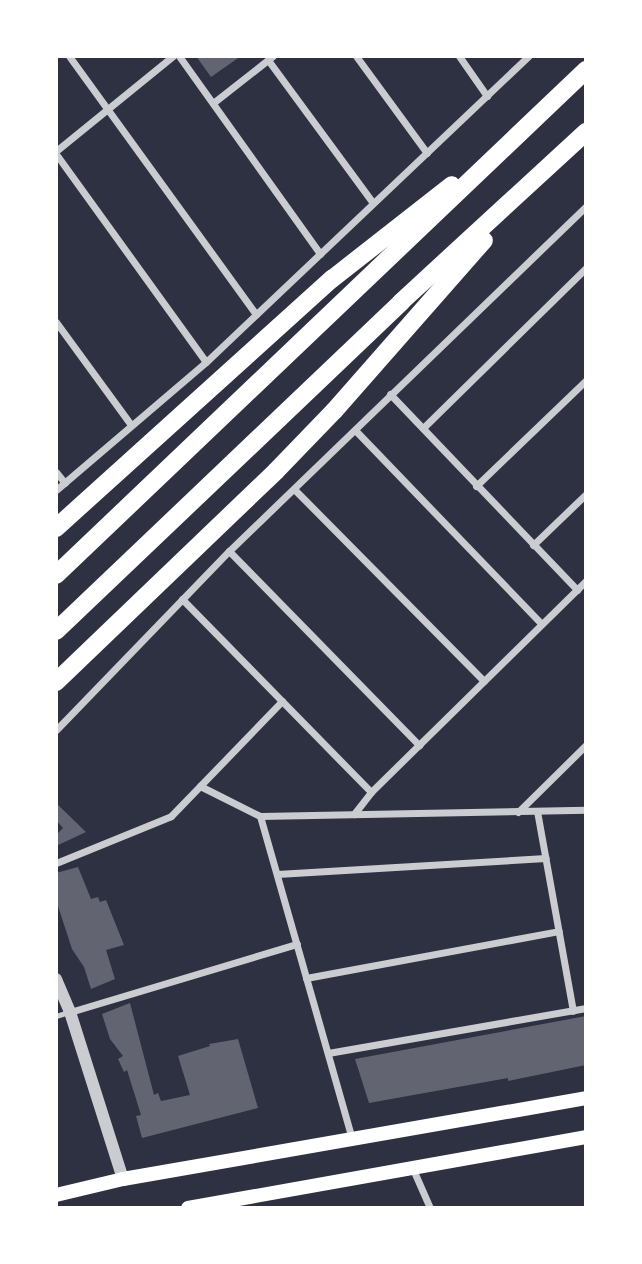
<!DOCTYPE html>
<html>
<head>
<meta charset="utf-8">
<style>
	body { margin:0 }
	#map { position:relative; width:642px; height:1264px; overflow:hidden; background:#2d3142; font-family:"Alegreya Sans",sans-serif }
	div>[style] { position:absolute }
	.building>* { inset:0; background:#626471 }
	.service>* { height:4.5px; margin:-2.25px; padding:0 2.25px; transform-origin:2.25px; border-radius:2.25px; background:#caccd0 }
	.minor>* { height:7px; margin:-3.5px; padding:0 3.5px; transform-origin:3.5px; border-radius:3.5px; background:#caccd0 }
	.tertiary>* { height:12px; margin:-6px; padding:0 6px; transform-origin:6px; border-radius:6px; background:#caccd0 }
	.primary>* { height:14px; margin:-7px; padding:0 7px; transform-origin:7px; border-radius:7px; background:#fff }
	.motorway>* { height:18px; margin:-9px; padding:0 9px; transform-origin:9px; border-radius:9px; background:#fff }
	span { translate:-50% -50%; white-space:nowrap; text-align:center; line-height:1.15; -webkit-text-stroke:6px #fff; paint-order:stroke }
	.frame { position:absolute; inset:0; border:58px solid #fff; pointer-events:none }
</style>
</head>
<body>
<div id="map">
	<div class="building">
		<i style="clip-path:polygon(196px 56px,241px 56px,211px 77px)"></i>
		<i style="clip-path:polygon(56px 803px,86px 832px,56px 846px,56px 835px,63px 828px,56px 820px)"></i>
		<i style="clip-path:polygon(78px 867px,91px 899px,98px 897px,100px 902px,106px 900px,124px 945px,106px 950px,115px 979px,91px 989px,84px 967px,72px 949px,56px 900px,56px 873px)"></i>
		<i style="clip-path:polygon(130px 1003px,154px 1095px,158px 1093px,161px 1101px,190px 1095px,178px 1056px,210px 1046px,209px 1044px,238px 1039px,258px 1108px,142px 1138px,136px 1116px,141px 1115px,127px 1070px,124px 1072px,118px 1059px,123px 1056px,110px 1039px,102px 1014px)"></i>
		<i style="clip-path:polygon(586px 1016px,586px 1065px,508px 1081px,508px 1078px,369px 1103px,355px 1059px)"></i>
	</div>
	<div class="service">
		<i style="left:56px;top:1016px;width:14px;rotate:-17deg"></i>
	</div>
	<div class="minor">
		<i style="left:69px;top:56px;width:319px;rotate:54.1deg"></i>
		<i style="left:179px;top:56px;width:243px;rotate:54.5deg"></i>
		<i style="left:356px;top:56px;width:120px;rotate:53.8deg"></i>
		<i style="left:459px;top:56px;width:49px;rotate:55deg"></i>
		<i style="left:268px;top:60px;width:177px;rotate:53.7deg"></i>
		<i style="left:213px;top:103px;width:76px;rotate:-38.1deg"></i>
		<i style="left:56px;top:151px;width:151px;rotate:-39.1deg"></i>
		<i style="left:56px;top:154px;width:256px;rotate:54.2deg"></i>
		<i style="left:56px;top:322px;width:127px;rotate:53.9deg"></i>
		<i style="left:390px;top:394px;width:271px;rotate:46.3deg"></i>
		<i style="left:423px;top:428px;width:228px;rotate:-44.5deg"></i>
		<i style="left:355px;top:430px;width:269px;rotate:46.1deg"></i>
		<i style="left:56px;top:472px;width:14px;rotate:51deg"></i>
		<i style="left:476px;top:486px;width:153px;rotate:-43.9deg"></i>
		<i style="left:294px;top:489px;width:270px;rotate:45.3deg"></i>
		<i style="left:56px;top:490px;width:197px;rotate:-40.5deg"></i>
		<i style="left:206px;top:362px;width:445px;rotate:-43.5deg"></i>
		<i style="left:533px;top:545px;width:74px;rotate:-43.9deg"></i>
		<i style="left:229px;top:551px;width:272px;rotate:45.6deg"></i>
		<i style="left:182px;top:599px;width:270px;rotate:45.6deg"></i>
		<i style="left:56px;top:730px;width:249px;rotate:-46deg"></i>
		<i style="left:229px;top:551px;width:496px;rotate:-44deg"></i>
		<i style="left:200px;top:786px;width:67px;rotate:26.6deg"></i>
		<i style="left:260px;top:816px;width:326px;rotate:-1.1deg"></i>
		<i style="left:537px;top:811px;width:203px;rotate:79.8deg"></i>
		<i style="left:518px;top:812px;width:95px;rotate:-44.6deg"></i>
		<i style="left:354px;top:814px;width:28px;rotate:-52deg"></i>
		<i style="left:371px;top:792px;width:301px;rotate:-44.5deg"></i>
		<i style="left:260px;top:816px;width:336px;rotate:74.1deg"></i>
		<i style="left:56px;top:863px;width:124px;rotate:-22.2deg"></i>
		<i style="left:171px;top:816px;width:160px;rotate:-46deg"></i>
		<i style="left:277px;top:874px;width:269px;rotate:-3.4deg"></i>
		<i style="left:306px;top:978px;width:257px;rotate:-10.5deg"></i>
		<i style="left:70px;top:1012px;width:237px;rotate:-16.7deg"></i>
		<i style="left:328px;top:1053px;width:262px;rotate:-9.9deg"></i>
		<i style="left:412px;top:1167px;width:45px;rotate:66.3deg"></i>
	</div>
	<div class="tertiary">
		<i style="left:56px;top:979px;width:36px;rotate:67deg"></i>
		<i style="left:70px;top:1012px;width:175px;rotate:72.4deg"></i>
	</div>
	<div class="primary">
		<i style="left:56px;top:1195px;width:69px;rotate:-13.4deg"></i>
		<i style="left:123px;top:1179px;width:470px;rotate:-9.9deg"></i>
		<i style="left:188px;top:1208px;width:404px;rotate:-10.1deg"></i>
	</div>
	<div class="motorway">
		<i style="left:56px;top:528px;width:372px;rotate:-42.1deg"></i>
		<i style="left:332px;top:279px;width:152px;rotate:-38.1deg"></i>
		<i style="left:56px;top:575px;width:732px;rotate:-43.62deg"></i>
		<i style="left:56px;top:631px;width:477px;rotate:-43.6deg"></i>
		<i style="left:401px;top:302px;width:251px;rotate:-42.6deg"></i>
		<i style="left:56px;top:682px;width:305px;rotate:-43.8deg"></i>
		<i style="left:276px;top:471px;width:83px;rotate:-46deg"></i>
		<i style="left:334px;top:411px;width:227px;rotate:-48.7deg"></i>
	</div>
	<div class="frame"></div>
</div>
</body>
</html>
